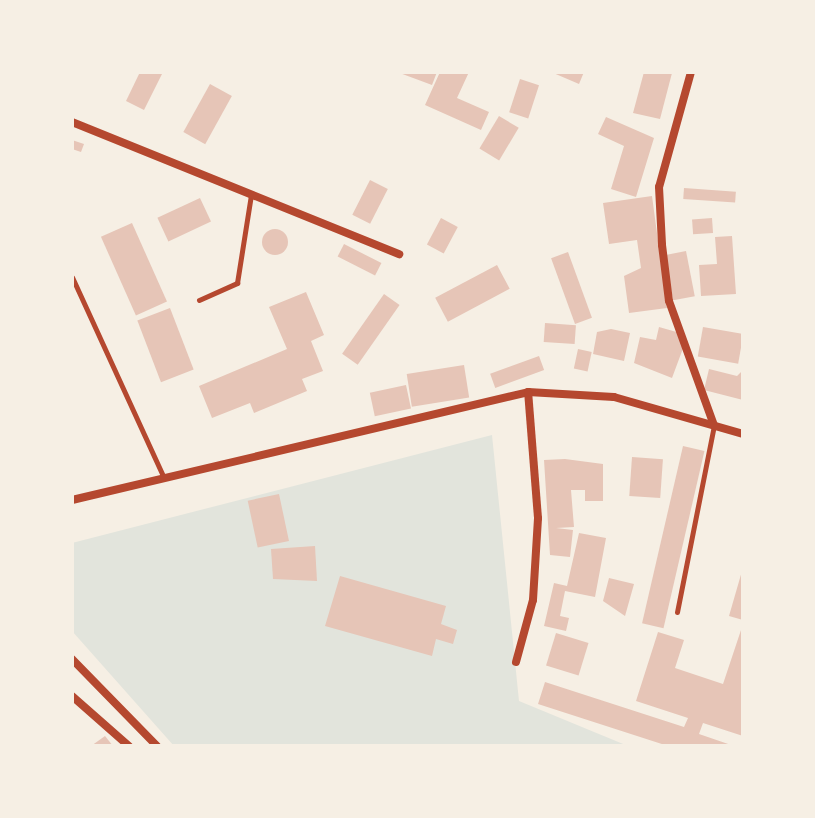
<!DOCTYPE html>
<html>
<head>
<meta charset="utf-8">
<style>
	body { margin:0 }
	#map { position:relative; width:815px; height:818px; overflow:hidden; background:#f6efe4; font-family:Ubuntu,sans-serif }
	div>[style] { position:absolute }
	.green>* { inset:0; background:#e2e4dc }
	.building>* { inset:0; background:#e6c5b7; transform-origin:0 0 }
	.round { border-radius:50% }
	.service>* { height:5px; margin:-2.5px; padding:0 2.5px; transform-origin:2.5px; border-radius:2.5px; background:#b5482f }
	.minor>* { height:8px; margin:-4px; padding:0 4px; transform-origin:4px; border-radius:4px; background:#b5482f }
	span { translate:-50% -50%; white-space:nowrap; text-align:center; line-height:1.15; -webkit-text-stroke:6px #f6efe4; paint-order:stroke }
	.frame { position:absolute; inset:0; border:74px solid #f6efe4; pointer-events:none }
</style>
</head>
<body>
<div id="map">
	<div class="green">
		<i style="clip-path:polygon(492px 435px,519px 701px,628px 746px,174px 746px,72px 631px,72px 543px)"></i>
	</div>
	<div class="building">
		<i style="clip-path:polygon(140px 72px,163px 72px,144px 110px,126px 101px)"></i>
		<i style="clip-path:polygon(397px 72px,437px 72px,432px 85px)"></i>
		<i style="clip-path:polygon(440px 72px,469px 72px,457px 98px,489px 112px,481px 130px,425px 105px)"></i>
		<i style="clip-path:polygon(551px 72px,584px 72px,579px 84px)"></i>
		<i style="clip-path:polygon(644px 72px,672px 73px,660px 119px,633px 113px)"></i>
		<i style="left:520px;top:79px;width:20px;height:35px;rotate:18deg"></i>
		<i style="left:210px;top:84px;width:25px;height:55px;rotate:29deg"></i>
		<i style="left:499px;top:116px;width:23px;height:38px;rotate:31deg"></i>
		<i style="clip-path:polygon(606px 117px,654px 138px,636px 197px,611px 189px,624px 146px,598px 134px)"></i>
		<i style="clip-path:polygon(72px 140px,84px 144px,81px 152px,72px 149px)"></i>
		<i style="left:370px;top:180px;width:20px;height:39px;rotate:27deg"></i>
		<i style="left:684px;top:188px;width:52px;height:11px;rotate:4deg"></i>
		<i style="clip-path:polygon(652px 196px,667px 308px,629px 313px,624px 276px,641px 268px,637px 240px,609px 244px,603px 203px)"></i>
		<i style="left:200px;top:198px;width:26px;height:47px;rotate:65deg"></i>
		<i style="left:441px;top:218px;width:19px;height:30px;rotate:28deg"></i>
		<i style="left:712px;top:218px;width:15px;height:20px;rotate:86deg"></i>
		<i style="left:132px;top:223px;width:86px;height:34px;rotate:66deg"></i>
		<i class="round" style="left:262px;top:229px;width:26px;height:26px"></i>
		<i style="clip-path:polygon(732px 236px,736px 294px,701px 296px,699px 265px,717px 264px,715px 237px)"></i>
		<i style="left:344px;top:244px;width:42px;height:14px;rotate:27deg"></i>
		<i style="left:686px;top:251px;width:46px;height:22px;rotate:79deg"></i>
		<i style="left:568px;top:252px;width:70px;height:18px;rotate:70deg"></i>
		<i style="left:497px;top:265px;width:27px;height:70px;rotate:62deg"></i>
		<i style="clip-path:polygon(306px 292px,324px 335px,311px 341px,323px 371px,302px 379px,307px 391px,254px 413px,250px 403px,212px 418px,199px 386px,287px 349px,269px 307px)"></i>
		<i style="left:384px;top:294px;width:19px;height:73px;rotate:35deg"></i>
		<i style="left:170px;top:308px;width:66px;height:35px;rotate:69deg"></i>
		<i style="left:545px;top:323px;width:31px;height:19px;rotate:4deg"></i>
		<i style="clip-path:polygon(659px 327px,680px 333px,685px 343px,672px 378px,634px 363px,640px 337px,656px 340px)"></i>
		<i style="left:703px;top:327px;width:41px;height:30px;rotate:10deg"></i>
		<i style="clip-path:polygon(611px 329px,630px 333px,624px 361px,593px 354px,597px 332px)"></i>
		<i style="left:578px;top:349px;width:14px;height:20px;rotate:12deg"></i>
		<i style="left:539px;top:356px;width:15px;height:52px;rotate:70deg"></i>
		<i style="left:464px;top:365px;width:33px;height:58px;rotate:81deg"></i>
		<i style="clip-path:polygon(709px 369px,737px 376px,743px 370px,743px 400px,704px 390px)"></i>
		<i style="left:406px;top:385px;width:24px;height:37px;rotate:78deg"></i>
		<i style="left:683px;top:446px;width:22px;height:182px;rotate:13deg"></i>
		<i style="left:632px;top:457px;width:31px;height:39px;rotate:4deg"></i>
		<i style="clip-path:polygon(565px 459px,603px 464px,603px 501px,585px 501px,585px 490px,571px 490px,574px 527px,556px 528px,573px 530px,570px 557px,550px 555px,544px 460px)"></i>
		<i style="left:279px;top:494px;width:48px;height:32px;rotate:78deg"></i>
		<i style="clip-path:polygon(579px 533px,606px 538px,595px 597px,565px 591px,560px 616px,569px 618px,566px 631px,544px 626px,554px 583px,567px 586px)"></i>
		<i style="clip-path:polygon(315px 546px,317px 581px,273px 579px,271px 549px)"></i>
		<i style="clip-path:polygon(742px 571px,743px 572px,743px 620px,729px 616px)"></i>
		<i style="clip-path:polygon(340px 576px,446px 606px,441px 624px,457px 630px,453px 644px,436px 639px,432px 656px,325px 626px)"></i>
		<i style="clip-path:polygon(609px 578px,634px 584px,625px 616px,603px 601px)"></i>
		<i style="clip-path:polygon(743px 624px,743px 736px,703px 723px,699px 734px,734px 746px,668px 746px,538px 704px,545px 682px,684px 727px,688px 718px,636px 701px,658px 632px,684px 640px,675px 668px,723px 684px)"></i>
		<i style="left:556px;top:633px;width:34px;height:34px;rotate:17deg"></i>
		<i style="clip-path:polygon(105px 736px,113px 746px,91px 746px)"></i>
	</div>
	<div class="service">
		<i style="left:72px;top:277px;width:221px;rotate:65.4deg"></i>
		<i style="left:199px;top:300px;width:42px;rotate:-24.1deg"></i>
		<i style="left:237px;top:283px;width:89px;rotate:-81deg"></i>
		<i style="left:677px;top:612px;width:191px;rotate:-78.8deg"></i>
	</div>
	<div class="minor">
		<i style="left:691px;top:72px;width:119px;rotate:105.5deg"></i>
		<i style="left:659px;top:187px;width:58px;rotate:87deg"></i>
		<i style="left:662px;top:245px;width:56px;rotate:82.9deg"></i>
		<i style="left:669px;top:301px;width:132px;rotate:70.1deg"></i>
		<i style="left:72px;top:122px;width:353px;rotate:22deg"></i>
		<i style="left:72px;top:500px;width:469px;rotate:-13.3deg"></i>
		<i style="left:528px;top:392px;width:86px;rotate:3.3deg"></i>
		<i style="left:614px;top:397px;width:134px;rotate:16deg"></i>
		<i style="left:72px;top:659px;width:122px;rotate:45.7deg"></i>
		<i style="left:516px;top:662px;width:64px;rotate:-74.7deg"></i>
		<i style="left:533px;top:600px;width:82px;rotate:-86.5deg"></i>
		<i style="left:538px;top:518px;width:126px;rotate:-94.5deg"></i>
		<i style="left:72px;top:696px;width:76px;rotate:41.3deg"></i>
	</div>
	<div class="frame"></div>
</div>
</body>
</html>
